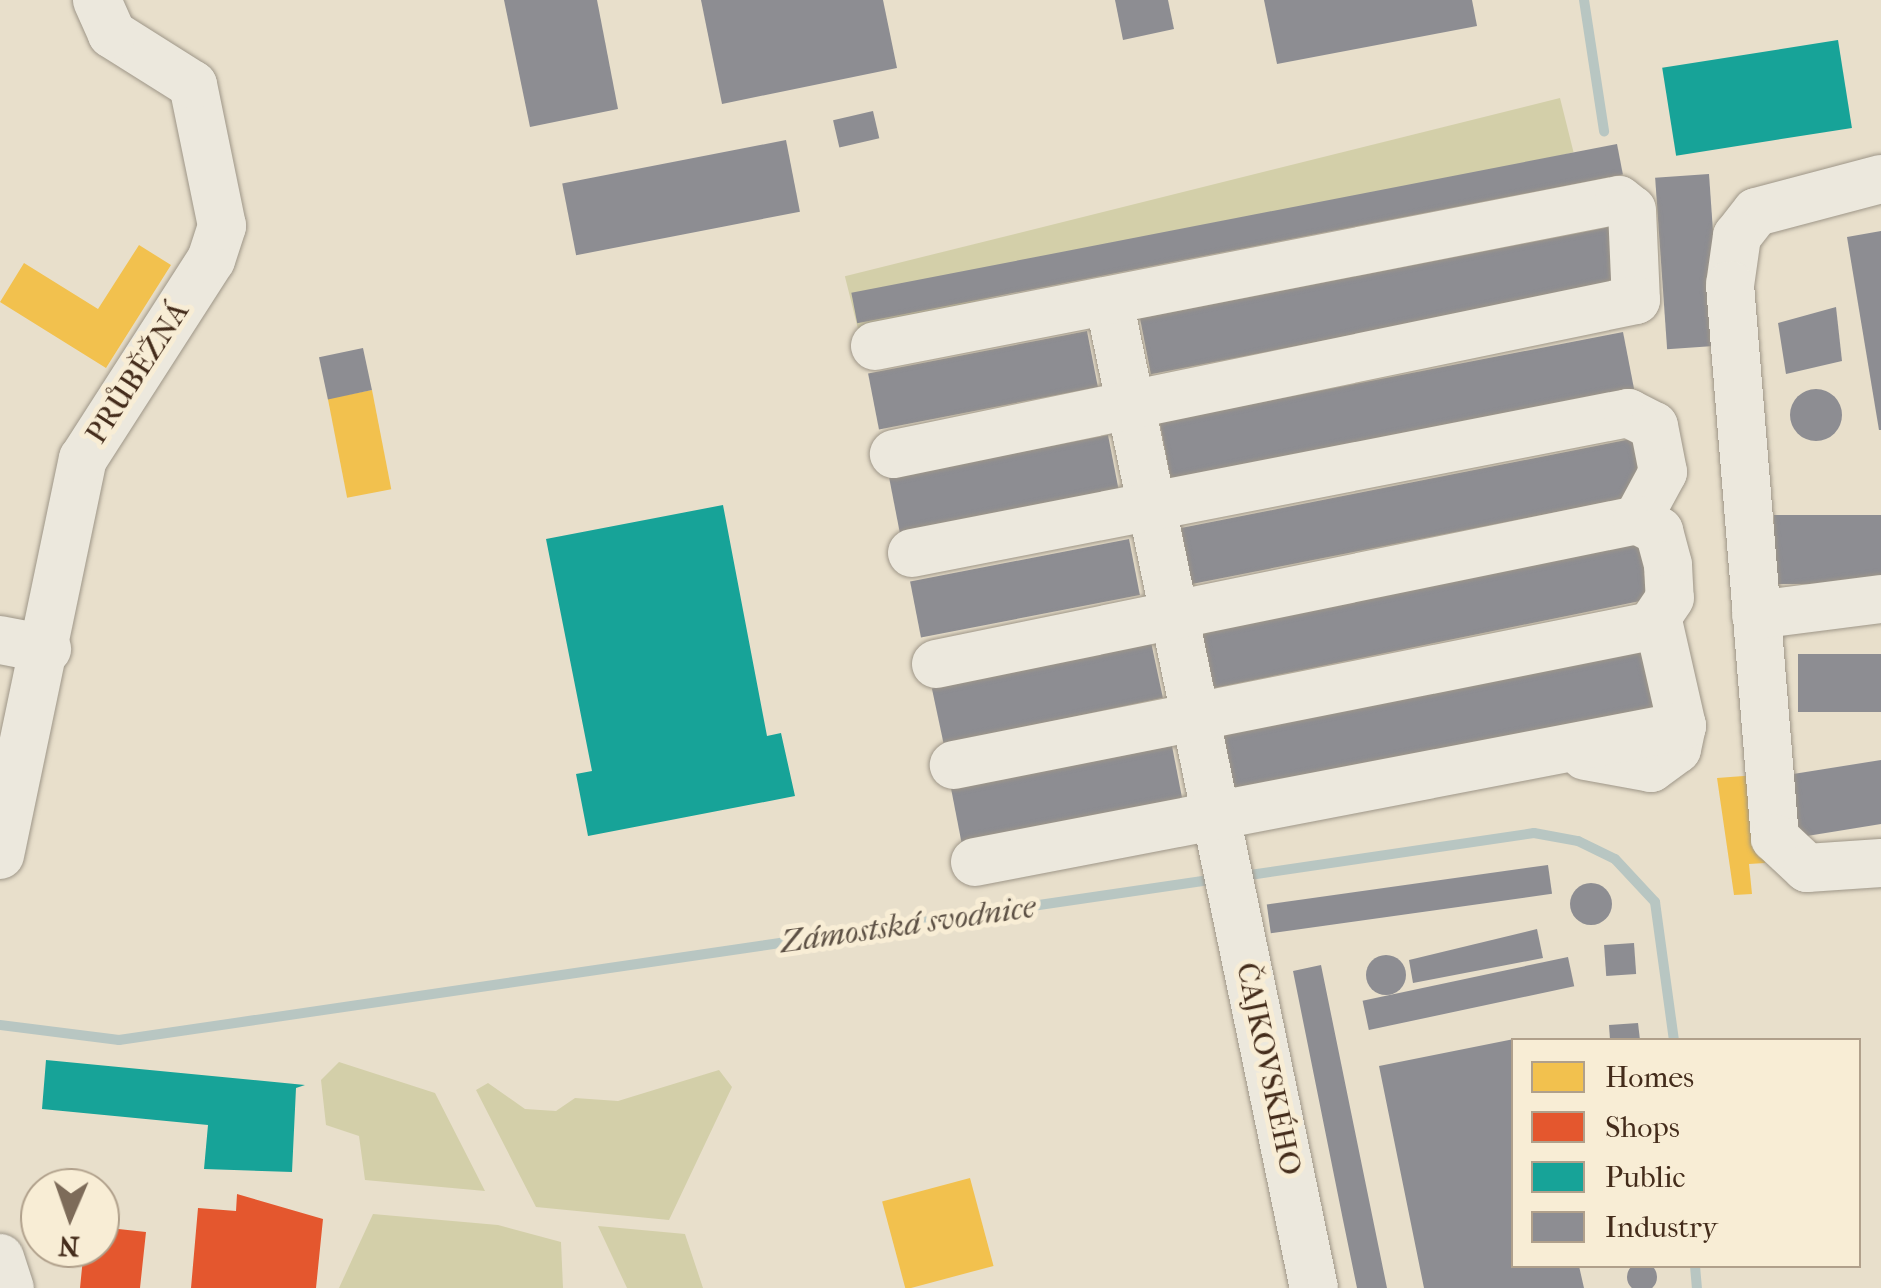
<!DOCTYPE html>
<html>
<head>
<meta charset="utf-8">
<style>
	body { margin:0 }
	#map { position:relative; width:1881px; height:1288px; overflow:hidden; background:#e8dfcb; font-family:"IM FELL French Canon",serif }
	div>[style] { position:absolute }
	.green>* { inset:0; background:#d3cfa9; transform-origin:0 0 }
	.homes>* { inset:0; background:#f2c14e; transform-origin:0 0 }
	.shops>* { inset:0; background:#e4572e }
	.public>* { inset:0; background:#17a398; transform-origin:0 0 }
	.industry>* { inset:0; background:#8d8d92; transform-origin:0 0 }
	.round { border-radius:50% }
	.stream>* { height:10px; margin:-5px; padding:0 5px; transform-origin:5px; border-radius:5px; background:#b8c6c2 }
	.roads { filter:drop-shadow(0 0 2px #9e9688) drop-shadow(0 0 2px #9e9688) }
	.minor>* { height:48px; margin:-24px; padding:0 24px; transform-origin:24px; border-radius:24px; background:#ece8dd }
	span { translate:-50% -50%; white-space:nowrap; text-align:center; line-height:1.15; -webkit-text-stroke:10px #f8edd5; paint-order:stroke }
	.street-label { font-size:30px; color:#442c1b }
	.water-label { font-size:32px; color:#5c5044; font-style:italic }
	.legend { position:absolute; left:1511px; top:1038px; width:350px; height:230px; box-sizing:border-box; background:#f8edd5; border:2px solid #b0a08b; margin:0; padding:12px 18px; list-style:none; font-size:30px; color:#442c1b }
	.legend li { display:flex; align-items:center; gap:20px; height:50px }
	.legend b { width:50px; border:2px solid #b0a08b }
	.north { position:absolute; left:20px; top:1168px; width:100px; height:100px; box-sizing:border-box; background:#f8edd5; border:2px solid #b0a08b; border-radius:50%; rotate:182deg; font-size:28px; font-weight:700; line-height:40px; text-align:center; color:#442c1b }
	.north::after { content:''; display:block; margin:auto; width:35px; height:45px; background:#7d6b59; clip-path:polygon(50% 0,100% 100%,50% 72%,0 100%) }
</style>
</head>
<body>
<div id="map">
	<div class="green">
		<i style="left:1560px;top:98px;width:56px;height:737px;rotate:76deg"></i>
		<i style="clip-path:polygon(339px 1062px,435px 1093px,485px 1191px,365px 1180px,359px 1136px,326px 1125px,321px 1080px)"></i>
		<i style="clip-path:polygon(719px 1070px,732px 1087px,669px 1220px,536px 1207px,476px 1090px,488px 1083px,525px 1109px,556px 1111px,575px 1098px,618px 1101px)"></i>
		<i style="clip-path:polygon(373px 1214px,498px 1225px,561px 1242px,563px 1288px,339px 1288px)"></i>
		<i style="clip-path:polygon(598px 1226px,685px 1234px,703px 1288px,627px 1288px)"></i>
	</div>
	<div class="homes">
		<i style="clip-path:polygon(139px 245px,171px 265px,106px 368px,0 302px,24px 263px,98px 309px)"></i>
		<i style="left:372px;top:390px;width:101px;height:45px;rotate:79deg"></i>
		<i style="clip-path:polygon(1757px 775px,1765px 863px,1749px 864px,1752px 894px,1734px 895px,1717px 778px)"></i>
		<i style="left:970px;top:1178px;width:91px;height:91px;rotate:75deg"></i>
	</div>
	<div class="shops">
		<i style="clip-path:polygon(237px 1194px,323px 1219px,316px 1288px,191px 1288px,198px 1208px,236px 1211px)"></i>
		<i style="clip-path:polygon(100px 1227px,146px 1232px,140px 1288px,80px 1288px,84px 1248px,100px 1248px)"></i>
	</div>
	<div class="public">
		<i style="left:1838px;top:40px;width:89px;height:178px;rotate:81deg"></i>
		<i style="clip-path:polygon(723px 505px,767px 736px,781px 733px,795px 796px,588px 836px,576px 774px,592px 771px,546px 539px)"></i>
		<i style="clip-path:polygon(46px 1060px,305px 1085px,296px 1088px,292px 1172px,204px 1169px,208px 1125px,42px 1109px)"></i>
	</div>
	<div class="industry">
		<i style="clip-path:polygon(504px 0,597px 0,618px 109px,530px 127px)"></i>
		<i style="clip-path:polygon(701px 0,883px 0,897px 68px,722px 104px)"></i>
		<i style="clip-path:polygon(1115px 0,1168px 0,1174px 29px,1123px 40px)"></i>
		<i style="clip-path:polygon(1264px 0,1472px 0,1477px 26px,1277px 64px)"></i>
		<i style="left:873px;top:111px;width:28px;height:41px;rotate:77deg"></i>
		<i style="left:786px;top:140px;width:73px;height:228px;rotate:79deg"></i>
		<i style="left:1617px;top:144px;width:31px;height:780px;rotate:79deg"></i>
		<i style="left:1709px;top:174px;width:172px;height:54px;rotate:86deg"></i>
		<i style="left:1620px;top:225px;width:57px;height:489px;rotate:79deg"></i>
		<i style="clip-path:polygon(1881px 231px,1881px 430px,1879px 430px,1847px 237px)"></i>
		<i style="clip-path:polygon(1836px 307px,1842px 361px,1786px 374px,1778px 323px)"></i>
		<i style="left:1087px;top:331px;width:57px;height:223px;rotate:79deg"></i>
		<i style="left:1623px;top:332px;width:58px;height:472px;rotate:79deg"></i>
		<i style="left:363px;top:348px;width:43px;height:45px;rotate:78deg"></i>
		<i class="round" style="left:1790px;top:389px;width:52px;height:52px"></i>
		<i style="left:1108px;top:435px;width:57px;height:223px;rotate:79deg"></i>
		<i style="clip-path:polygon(1646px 436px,1652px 465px,1637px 468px,1643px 495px,1192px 584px,1181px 528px)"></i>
		<i style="left:1881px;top:515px;width:69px;height:107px;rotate:90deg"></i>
		<i style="left:1129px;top:539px;width:57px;height:223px;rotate:79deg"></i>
		<i style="clip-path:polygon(1651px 540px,1658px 570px,1644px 573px,1650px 599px,1214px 688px,1202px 632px)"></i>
		<i style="left:1151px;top:642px;width:57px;height:224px;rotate:78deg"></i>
		<i style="left:1661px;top:647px;width:58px;height:446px;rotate:79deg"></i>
		<i style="left:1881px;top:654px;width:58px;height:83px;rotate:90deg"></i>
		<i style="left:1172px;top:746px;width:57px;height:225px;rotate:79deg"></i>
		<i style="clip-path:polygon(1881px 760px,1881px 824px,1807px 836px,1795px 828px,1787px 775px)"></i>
		<i style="left:1548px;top:865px;width:29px;height:284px;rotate:82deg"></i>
		<i class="round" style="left:1570px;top:883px;width:42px;height:42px"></i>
		<i style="clip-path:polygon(1537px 929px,1543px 958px,1413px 983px,1409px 960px)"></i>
		<i style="left:1634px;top:943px;width:31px;height:30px;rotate:86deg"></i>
		<i class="round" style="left:1366px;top:955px;width:40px;height:40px"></i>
		<i style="left:1568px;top:957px;width:30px;height:210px;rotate:78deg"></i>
		<i style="clip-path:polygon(1321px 965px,1351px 1112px,1387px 1288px,1357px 1288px,1343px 1220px,1293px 971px)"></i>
		<i style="clip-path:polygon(1638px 1023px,1640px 1040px,1610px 1040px,1609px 1025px)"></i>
		<i style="clip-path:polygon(1514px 1039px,1514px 1266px,1579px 1266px,1584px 1288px,1424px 1288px,1379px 1066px)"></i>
		<i class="round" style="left:1627px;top:1262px;width:30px;height:30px"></i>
	</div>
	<div class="stream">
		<i style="left:1584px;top:0;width:133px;rotate:81.3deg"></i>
		<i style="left:1243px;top:876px;width:294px;rotate:-8.4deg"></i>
		<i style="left:1534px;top:833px;width:45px;rotate:10.3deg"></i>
		<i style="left:1578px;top:841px;width:41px;rotate:25.9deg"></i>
		<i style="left:1615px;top:859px;width:59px;rotate:47.1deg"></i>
		<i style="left:1655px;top:902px;width:139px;rotate:82.2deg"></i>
		<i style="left:0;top:1025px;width:120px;rotate:7.2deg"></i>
		<i style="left:119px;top:1040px;width:1109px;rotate:-8.35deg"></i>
		<i style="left:1695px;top:1266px;width:22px;rotate:85deg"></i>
	</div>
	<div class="roads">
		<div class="minor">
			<i style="left:1881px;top:179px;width:129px;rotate:165.2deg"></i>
			<i style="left:1756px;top:212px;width:31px;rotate:128deg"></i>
			<i style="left:1737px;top:236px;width:49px;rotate:98.1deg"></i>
			<i style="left:1730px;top:285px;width:555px;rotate:85.35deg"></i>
			<i style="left:1775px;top:838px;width:44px;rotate:43.2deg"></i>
			<i style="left:1807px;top:868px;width:74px;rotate:-3.9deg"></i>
			<i style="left:1109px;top:301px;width:1008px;rotate:78.27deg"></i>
			<i style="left:875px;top:346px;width:758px;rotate:-11.1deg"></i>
			<i style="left:1619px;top:200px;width:16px;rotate:38deg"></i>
			<i style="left:1632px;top:210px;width:90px;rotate:87.5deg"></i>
			<i style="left:1636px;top:300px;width:758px;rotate:168.27deg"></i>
			<i style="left:912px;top:553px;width:730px;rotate:-11.06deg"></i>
			<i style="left:1628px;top:413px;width:29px;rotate:27deg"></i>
			<i style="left:1654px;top:426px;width:47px;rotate:78.9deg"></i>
			<i style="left:1663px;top:472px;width:55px;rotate:118.4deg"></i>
			<i style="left:1756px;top:615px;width:126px;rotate:-7.3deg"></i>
			<i style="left:0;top:640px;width:48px;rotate:10.8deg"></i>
			<i style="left:936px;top:664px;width:716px;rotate:-11.61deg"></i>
			<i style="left:1637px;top:520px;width:25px;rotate:27deg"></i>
			<i style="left:1659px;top:531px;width:35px;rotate:75deg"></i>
			<i style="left:1668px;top:565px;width:33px;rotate:87deg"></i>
			<i style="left:1670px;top:598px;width:34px;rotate:124deg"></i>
			<i style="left:1651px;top:626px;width:711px;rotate:168.72deg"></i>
			<i style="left:1585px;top:756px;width:67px;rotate:10.3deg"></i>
			<i style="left:1651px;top:768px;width:32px;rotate:-36deg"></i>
			<i style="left:1677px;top:749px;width:24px;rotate:-78deg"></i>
			<i style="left:1682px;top:726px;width:109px;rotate:-102.8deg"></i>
			<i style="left:0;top:855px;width:405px;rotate:-78.2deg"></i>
			<i style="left:83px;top:459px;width:237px;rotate:-57.3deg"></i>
			<i style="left:211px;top:260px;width:36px;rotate:-72deg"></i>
			<i style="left:222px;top:226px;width:144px;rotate:-101.6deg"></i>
			<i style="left:193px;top:85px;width:96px;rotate:-147.8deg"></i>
			<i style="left:112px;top:34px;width:37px;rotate:-114deg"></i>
			<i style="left:975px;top:862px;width:720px;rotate:-10.89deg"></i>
			<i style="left:0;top:1258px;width:32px;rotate:72deg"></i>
		</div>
	</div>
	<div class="street-label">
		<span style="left:138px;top:373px;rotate:-57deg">PRŮBĚŽNÁ</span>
		<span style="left:1268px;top:1069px;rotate:78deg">ČAJKOVSKÉHO</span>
	</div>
	<div class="water-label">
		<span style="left:908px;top:925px;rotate:-8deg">Zámostská svodnice</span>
	</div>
	<ul class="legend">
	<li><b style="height:28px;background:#f2c14e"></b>Homes</li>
	<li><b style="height:28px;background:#e4572e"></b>Shops</li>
	<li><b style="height:28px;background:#17a398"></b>Public</li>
	<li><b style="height:28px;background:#8d8d92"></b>Industry</li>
	</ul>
	<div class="north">N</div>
</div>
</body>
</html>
